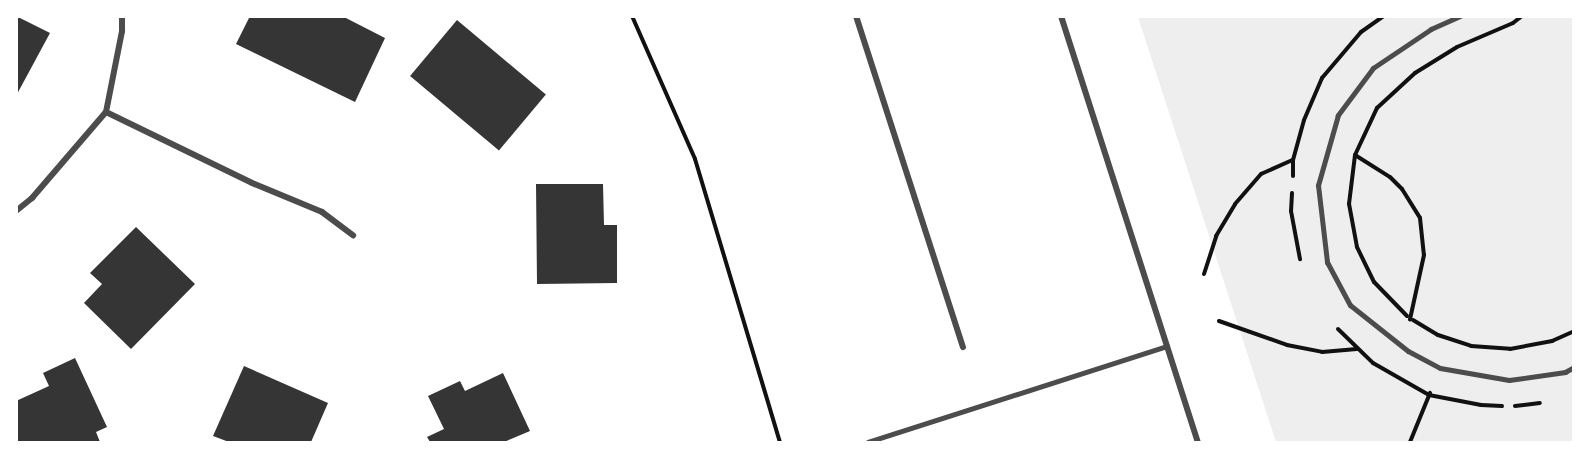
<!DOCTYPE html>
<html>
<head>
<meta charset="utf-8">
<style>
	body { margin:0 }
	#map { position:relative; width:1590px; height:459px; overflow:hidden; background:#fff; font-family:Jost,sans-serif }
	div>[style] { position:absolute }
	.green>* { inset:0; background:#eee }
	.building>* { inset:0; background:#353535; transform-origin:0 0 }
	.path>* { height:4px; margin:-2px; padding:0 2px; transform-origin:2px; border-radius:2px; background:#111 }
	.service>* { height:4.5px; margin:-2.25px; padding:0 2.25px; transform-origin:2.25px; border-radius:2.25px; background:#4c4c4c }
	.pedestrian>* { height:5px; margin:-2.5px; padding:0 2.5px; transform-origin:2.5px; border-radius:2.5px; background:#4c4c4c }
	.minor>* { height:6px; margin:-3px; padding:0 3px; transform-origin:3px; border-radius:3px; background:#4c4c4c }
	span { translate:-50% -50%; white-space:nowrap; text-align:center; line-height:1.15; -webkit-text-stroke:4.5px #fff; paint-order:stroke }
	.frame { position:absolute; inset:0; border:18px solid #fff; pointer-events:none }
</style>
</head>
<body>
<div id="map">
	<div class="green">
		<i style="clip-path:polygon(1138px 17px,1573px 17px,1573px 442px,1276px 442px)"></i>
	</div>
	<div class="building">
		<i style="clip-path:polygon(16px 16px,50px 33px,16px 96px)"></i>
		<i style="clip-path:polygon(250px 16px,342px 16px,385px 38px,355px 102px,236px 44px)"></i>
		<i style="left:457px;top:20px;width:116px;height:73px;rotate:40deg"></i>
		<i style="clip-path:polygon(536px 184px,603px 184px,604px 225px,617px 225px,617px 283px,537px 284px)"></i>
		<i style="clip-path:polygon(136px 227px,195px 284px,131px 349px,84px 303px,102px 284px,90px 273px)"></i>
		<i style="clip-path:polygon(75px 358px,107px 427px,96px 432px,100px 442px,16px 442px,16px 401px,49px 386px,43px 373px)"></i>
		<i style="clip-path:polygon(244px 366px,328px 403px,311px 442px,229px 442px,213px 436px)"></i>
		<i style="clip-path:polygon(503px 373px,530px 431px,504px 442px,430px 442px,427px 437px,444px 429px,428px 396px,460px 381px,465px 391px)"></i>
	</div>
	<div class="path">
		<i style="left:632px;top:16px;width:156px;rotate:66.2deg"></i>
		<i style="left:695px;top:159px;width:295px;rotate:73.3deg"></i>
		<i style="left:1355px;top:155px;width:41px;rotate:32.2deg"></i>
		<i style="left:1390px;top:177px;width:17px;rotate:45deg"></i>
		<i style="left:1402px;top:189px;width:34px;rotate:58deg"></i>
		<i style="left:1420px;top:218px;width:37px;rotate:84deg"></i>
		<i style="left:1424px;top:255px;width:66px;rotate:102.3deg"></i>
		<i style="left:1293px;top:176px;width:16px;rotate:-90deg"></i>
		<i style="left:1293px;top:160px;width:41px;rotate:-74.6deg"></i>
		<i style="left:1304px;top:120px;width:46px;rotate:-66.8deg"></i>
		<i style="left:1322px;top:78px;width:60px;rotate:-49.7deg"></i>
		<i style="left:1361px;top:32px;width:28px;rotate:-35deg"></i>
		<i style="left:1292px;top:193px;width:18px;rotate:93deg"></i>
		<i style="left:1291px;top:211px;width:49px;rotate:79.4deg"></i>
		<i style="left:1204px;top:274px;width:40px;rotate:-72deg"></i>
		<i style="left:1216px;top:236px;width:37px;rotate:-59deg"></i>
		<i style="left:1235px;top:204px;width:40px;rotate:-49deg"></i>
		<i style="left:1261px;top:174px;width:35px;rotate:-24deg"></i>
		<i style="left:1407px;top:316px;width:47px;rotate:-134.1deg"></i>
		<i style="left:1374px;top:282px;width:39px;rotate:-116deg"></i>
		<i style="left:1357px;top:247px;width:44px;rotate:-100.5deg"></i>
		<i style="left:1349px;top:204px;width:49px;rotate:-83deg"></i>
		<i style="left:1355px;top:155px;width:52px;rotate:-64.9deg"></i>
		<i style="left:1377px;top:108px;width:52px;rotate:-42.6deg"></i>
		<i style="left:1415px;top:73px;width:49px;rotate:-31.8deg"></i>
		<i style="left:1457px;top:47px;width:61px;rotate:-23.2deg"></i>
		<i style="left:1513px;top:23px;width:11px;rotate:-38deg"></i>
		<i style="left:1413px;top:320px;width:29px;rotate:31deg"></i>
		<i style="left:1438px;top:335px;width:35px;rotate:18deg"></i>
		<i style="left:1471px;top:346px;width:39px;rotate:4deg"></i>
		<i style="left:1510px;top:349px;width:43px;rotate:-10.8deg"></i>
		<i style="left:1552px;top:341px;width:24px;rotate:-24deg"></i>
		<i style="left:1219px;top:321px;width:72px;rotate:19.4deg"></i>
		<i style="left:1287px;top:345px;width:36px;rotate:11deg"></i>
		<i style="left:1322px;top:352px;width:35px;rotate:-5deg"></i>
		<i style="left:1338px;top:329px;width:49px;rotate:44.2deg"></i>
		<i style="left:1373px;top:363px;width:64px;rotate:29.7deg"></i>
		<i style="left:1429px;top:395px;width:53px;rotate:10.9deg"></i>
		<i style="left:1481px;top:405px;width:21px;rotate:3deg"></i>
		<i style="left:1515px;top:406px;width:25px;rotate:-7deg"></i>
		<i style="left:1410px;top:442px;width:53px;rotate:-67.8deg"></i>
	</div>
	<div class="service">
		<i style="left:868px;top:442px;width:314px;rotate:-17.8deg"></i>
	</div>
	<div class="pedestrian">
		<i style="left:1460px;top:16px;width:32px;rotate:156deg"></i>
		<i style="left:1431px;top:29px;width:70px;rotate:146.1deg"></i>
		<i style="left:1373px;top:68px;width:59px;rotate:126.7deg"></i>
		<i style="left:1338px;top:115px;width:73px;rotate:105.9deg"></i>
		<i style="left:1318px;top:185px;width:78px;rotate:83.3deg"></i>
		<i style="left:1327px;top:262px;width:49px;rotate:61.9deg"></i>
		<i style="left:1350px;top:305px;width:74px;rotate:38.4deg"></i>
		<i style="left:1408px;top:351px;width:36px;rotate:28deg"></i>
		<i style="left:1440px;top:368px;width:70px;rotate:9.9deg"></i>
		<i style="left:1509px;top:380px;width:57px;rotate:-8.1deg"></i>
		<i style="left:1565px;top:372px;width:10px;rotate:-29deg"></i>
	</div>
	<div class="minor">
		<i style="left:856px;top:16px;width:348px;rotate:72.1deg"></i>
		<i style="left:1061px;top:16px;width:447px;rotate:72.2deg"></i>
		<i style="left:106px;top:112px;width:162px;rotate:25.9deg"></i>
		<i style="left:252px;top:183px;width:76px;rotate:22.5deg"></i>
		<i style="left:322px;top:212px;width:39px;rotate:37deg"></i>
		<i style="left:16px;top:211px;width:21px;rotate:-39deg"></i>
		<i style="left:32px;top:198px;width:113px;rotate:-49.3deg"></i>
		<i style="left:106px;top:112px;width:83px;rotate:-78.8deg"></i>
		<i style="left:122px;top:31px;width:15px;rotate:-90deg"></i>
	</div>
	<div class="frame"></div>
</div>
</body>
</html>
